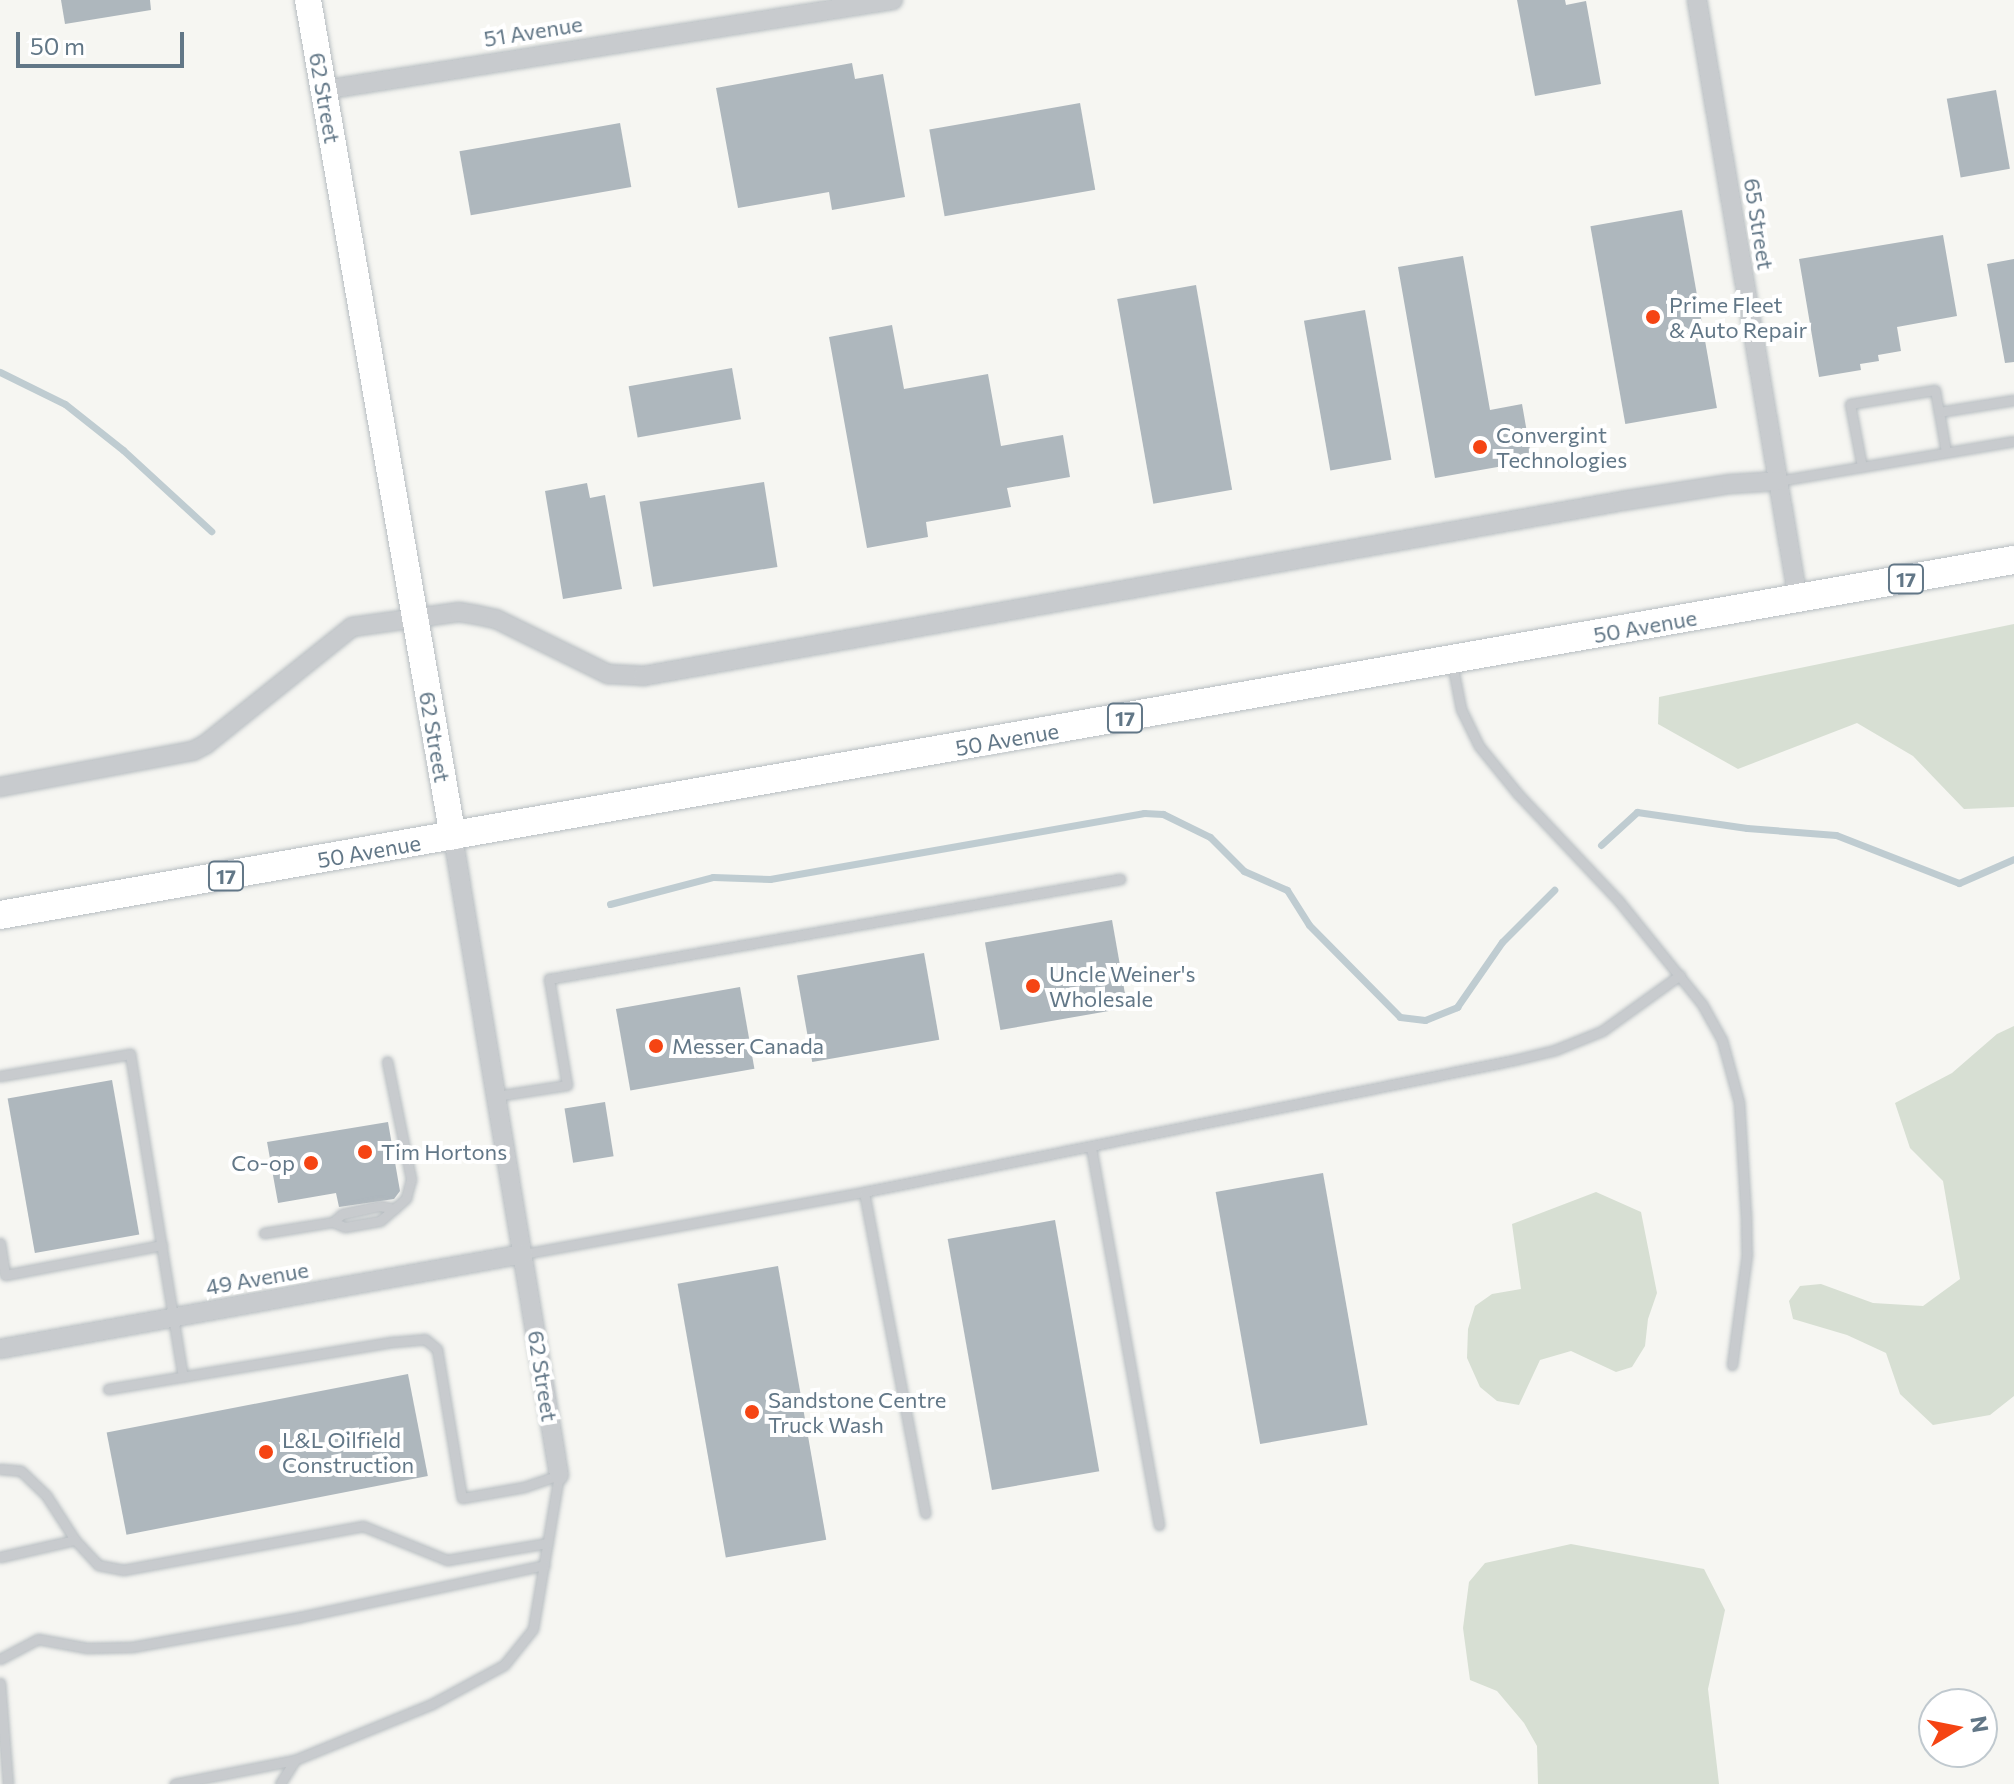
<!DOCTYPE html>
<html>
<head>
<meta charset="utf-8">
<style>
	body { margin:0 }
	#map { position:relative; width:2014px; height:1784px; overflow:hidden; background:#f6f6f2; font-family:Commissioner,sans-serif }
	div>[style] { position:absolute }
	.green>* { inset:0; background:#d7dfd3 }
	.stream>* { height:7px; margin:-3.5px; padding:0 3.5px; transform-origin:3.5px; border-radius:3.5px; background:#bfccd1 }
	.building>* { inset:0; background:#aeb7bd; transform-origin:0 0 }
	.roads { filter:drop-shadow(0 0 2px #b7bdc1) drop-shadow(0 0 2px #b7bdc1) }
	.lane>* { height:9px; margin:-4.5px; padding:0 4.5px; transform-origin:4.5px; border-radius:4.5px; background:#c8cbce }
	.street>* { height:18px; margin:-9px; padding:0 9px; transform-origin:9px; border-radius:9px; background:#c8cbce }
	.secondary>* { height:26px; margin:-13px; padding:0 13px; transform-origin:13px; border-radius:13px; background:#fff }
	.primary>* { height:28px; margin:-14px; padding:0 14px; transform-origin:14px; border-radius:14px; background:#fff }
	.dots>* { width:22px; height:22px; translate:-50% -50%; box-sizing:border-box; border:4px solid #fff; border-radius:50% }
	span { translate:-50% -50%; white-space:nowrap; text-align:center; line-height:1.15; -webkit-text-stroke:8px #fff; paint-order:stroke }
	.shield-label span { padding:2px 6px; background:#fff; border:2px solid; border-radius:6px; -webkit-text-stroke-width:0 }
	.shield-label { font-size:20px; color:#627787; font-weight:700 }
	.street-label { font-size:22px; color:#627787 }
	.poi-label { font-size:22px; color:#627787 }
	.left { translate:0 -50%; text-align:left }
	.right { translate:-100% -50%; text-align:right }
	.north { position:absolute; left:1918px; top:1688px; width:80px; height:80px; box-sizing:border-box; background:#fff; border:2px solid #c0c9cf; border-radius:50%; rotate:80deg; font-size:22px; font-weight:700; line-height:32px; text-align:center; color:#627787 }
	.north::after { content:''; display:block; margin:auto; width:28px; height:36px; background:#f54413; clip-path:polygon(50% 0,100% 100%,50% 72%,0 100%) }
	.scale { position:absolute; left:16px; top:32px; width:168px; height:36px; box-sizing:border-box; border:4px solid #627787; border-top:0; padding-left:10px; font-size:24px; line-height:28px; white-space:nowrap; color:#627787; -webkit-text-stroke:6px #fff; paint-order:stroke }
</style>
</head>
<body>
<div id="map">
	<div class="green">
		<i style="clip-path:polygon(2014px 624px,2014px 807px,1964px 809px,1913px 756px,1857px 723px,1738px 769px,1658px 724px,1659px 697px)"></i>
		<i style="clip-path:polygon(2014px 1026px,2014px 1396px,1990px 1415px,1933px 1425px,1900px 1394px,1886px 1353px,1847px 1335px,1793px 1319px,1789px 1301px,1800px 1286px,1821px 1284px,1873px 1303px,1923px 1306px,1960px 1279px,1943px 1181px,1910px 1148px,1895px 1103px,1952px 1073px,1997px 1034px)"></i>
		<i style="clip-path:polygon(1596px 1192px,1641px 1212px,1657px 1293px,1648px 1319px,1645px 1346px,1632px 1367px,1616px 1372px,1571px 1351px,1540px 1360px,1519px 1405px,1497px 1401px,1480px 1387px,1467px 1358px,1468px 1329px,1475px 1306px,1492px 1294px,1521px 1289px,1512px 1224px)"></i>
		<i style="clip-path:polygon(1571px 1544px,1704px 1569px,1725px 1610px,1708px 1689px,1719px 1784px,1538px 1784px,1537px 1746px,1524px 1723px,1497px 1691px,1470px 1680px,1463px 1628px,1469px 1582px,1485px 1563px)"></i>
	</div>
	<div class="stream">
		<i style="left:0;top:372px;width:72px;rotate:26.2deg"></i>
		<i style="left:65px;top:404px;width:74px;rotate:38.4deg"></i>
		<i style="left:123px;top:450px;width:120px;rotate:42.6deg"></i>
		<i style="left:1601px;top:845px;width:49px;rotate:-42.5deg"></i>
		<i style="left:1637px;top:812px;width:111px;rotate:8.3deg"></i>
		<i style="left:1747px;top:828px;width:89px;rotate:4.5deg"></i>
		<i style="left:1836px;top:835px;width:132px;rotate:21.3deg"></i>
		<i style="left:1959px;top:883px;width:60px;rotate:-23.6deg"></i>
		<i style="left:610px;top:904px;width:106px;rotate:-14.7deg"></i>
		<i style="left:713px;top:877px;width:57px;rotate:2deg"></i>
		<i style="left:770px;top:879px;width:380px;rotate:-10deg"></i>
		<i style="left:1144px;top:813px;width:19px;rotate:3deg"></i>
		<i style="left:1163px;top:814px;width:52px;rotate:26.1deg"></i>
		<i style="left:1210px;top:837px;width:48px;rotate:45deg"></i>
		<i style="left:1244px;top:871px;width:47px;rotate:23.8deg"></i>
		<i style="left:1287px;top:890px;width:41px;rotate:57.8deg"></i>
		<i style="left:1309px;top:925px;width:129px;rotate:45.3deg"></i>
		<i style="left:1400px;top:1017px;width:25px;rotate:7deg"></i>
		<i style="left:1425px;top:1020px;width:35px;rotate:-22deg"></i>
		<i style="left:1457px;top:1007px;width:79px;rotate:-55.3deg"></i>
		<i style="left:1502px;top:942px;width:74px;rotate:-45deg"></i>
	</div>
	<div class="building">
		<i style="clip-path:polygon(61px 0,150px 0,151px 10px,65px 24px)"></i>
		<i style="clip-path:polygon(1517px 0,1565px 0,1566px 5px,1586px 1px,1601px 84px,1535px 96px)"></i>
		<i style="clip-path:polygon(852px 63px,855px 79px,883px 74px,905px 197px,832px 210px,829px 192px,738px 208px,716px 88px)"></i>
		<i style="left:1996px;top:90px;width:80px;height:50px;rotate:80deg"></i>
		<i style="left:1080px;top:103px;width:88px;height:153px;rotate:80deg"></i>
		<i style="left:620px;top:123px;width:65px;height:163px;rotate:80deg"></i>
		<i style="left:1682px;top:210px;width:201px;height:93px;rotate:80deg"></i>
		<i style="clip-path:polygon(1943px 235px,1957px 316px,1897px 327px,1901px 351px,1878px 355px,1879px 361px,1860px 364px,1861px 370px,1819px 377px,1799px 259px)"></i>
		<i style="clip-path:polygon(1463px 256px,1490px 410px,1522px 404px,1532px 461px,1435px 478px,1398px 267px)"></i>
		<i style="clip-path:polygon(2014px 259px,2014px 362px,2005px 363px,1987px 264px)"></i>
		<i style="left:1196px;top:285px;width:208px;height:80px;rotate:80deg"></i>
		<i style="left:1365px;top:310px;width:152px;height:62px;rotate:80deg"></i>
		<i style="clip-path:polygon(892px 325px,904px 389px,988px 374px,1001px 446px,1063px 435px,1070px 477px,1007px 488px,1011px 507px,926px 522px,928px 537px,867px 548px,829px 337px)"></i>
		<i style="left:732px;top:368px;width:52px;height:105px;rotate:80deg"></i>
		<i style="left:764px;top:482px;width:86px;height:126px;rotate:81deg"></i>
		<i style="clip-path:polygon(587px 483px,590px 498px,605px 495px,622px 589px,563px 599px,545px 491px)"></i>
		<i style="left:1112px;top:920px;width:89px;height:129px;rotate:80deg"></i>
		<i style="left:924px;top:953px;width:88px;height:129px;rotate:80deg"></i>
		<i style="left:740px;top:987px;width:83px;height:126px;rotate:80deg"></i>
		<i style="left:112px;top:1080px;width:157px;height:106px;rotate:80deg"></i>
		<i style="left:605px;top:1102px;width:55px;height:41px;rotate:81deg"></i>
		<i style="clip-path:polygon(388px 1122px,400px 1191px,394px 1199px,339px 1207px,336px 1193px,278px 1203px,267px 1142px)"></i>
		<i style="left:1323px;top:1173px;width:256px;height:109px;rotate:80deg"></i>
		<i style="left:1055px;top:1220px;width:255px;height:109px;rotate:80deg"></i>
		<i style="left:778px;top:1266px;width:278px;height:102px;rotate:80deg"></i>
		<i style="left:408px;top:1374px;width:104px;height:307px;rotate:79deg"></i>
	</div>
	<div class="roads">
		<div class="lane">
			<i style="left:1946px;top:452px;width:41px;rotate:-99.9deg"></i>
			<i style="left:1939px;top:412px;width:76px;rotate:-9.1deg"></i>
			<i style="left:1862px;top:467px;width:64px;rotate:-100.8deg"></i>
			<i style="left:1850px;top:404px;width:86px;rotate:-9.4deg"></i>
			<i style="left:1935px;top:390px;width:22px;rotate:80deg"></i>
			<i style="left:1778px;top:481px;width:239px;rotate:-9.6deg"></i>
			<i style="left:1452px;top:663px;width:47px;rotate:78.9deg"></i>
			<i style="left:1461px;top:709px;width:41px;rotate:64.1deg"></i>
			<i style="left:1479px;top:746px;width:62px;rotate:50.9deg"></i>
			<i style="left:1518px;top:794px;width:146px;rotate:46.7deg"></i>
			<i style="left:1618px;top:900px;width:134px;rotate:51.1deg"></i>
			<i style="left:1702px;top:1004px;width:41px;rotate:60.9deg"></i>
			<i style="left:1722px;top:1040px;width:64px;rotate:74.7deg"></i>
			<i style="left:1739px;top:1102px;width:113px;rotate:86.5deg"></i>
			<i style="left:1746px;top:1215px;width:39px;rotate:89deg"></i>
			<i style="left:1747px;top:1254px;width:112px;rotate:97.7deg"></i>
			<i style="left:0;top:1076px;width:132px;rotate:-9.6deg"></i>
			<i style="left:130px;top:1054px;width:327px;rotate:80.7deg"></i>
			<i style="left:496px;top:1096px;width:72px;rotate:-8.8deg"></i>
			<i style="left:567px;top:1085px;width:108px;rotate:-99.6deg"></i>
			<i style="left:549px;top:979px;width:580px;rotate:-9.93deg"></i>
			<i style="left:1091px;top:1147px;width:384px;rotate:79.8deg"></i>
			<i style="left:864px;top:1192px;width:327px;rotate:79.2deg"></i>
			<i style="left:333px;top:1222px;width:12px;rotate:-42deg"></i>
			<i style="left:342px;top:1214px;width:39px;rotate:-12deg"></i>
			<i style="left:380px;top:1206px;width:15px;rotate:11deg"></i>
			<i style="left:264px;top:1233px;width:70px;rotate:-9.1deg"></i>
			<i style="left:333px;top:1222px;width:13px;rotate:23deg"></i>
			<i style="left:345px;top:1227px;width:36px;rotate:-10deg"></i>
			<i style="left:380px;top:1221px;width:35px;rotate:-41deg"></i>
			<i style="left:406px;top:1198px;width:20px;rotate:-75deg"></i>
			<i style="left:411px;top:1179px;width:120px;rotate:-101.5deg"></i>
			<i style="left:0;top:1243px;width:32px;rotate:81deg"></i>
			<i style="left:5px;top:1275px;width:160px;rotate:-10.8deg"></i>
			<i style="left:523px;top:1254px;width:347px;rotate:-10.3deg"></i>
			<i style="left:864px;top:1192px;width:663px;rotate:-11.48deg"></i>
			<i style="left:1514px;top:1060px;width:42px;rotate:-13.7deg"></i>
			<i style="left:1555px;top:1050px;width:51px;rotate:-22deg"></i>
			<i style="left:1602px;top:1031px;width:96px;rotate:-35.7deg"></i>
			<i style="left:108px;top:1389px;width:289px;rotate:-9.4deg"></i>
			<i style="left:393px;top:1342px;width:32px;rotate:-5deg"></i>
			<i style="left:425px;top:1339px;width:16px;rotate:40deg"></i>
			<i style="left:437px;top:1349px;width:151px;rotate:80.5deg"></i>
			<i style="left:462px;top:1498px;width:63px;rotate:-10.1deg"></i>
			<i style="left:524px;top:1487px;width:37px;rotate:-19deg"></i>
			<i style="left:559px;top:1475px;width:156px;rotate:99.6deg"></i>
			<i style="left:533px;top:1629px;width:46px;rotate:128.9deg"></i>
			<i style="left:504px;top:1665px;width:82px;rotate:151.6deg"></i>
			<i style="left:432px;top:1704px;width:148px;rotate:157.8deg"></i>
			<i style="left:295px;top:1760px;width:123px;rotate:168.8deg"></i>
			<i style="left:0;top:1469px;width:21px;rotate:5deg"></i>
			<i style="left:21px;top:1471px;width:35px;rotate:44deg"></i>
			<i style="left:46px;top:1495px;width:54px;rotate:57.2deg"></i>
			<i style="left:75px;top:1540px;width:34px;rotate:47deg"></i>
			<i style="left:98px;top:1565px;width:25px;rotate:11deg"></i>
			<i style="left:123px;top:1570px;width:244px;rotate:-10.4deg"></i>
			<i style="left:363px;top:1526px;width:91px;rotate:22deg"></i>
			<i style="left:447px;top:1560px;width:102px;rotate:-9.6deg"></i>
			<i style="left:0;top:1557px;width:77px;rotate:-12.8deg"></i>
			<i style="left:0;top:1659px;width:43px;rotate:-27.8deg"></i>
			<i style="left:38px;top:1639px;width:50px;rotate:10.4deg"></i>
			<i style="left:87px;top:1648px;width:45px;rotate:-1.3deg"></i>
			<i style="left:132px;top:1647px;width:171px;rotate:-10.1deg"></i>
			<i style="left:300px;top:1617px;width:250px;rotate:-12deg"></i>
			<i style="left:0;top:1683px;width:101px;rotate:85.5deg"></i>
			<i style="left:280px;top:1784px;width:28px;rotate:-58deg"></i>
		</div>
		<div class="street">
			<i style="left:1697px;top:0;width:607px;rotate:80.43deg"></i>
			<i style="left:324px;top:90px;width:576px;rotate:-8.99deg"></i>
			<i style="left:0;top:787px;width:196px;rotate:-10.6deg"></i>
			<i style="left:193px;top:751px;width:15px;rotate:-28deg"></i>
			<i style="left:206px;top:744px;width:187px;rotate:-38.7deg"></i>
			<i style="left:352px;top:627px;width:108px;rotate:-8deg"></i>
			<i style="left:459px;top:612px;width:18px;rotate:9deg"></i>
			<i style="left:477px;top:615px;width:19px;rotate:12deg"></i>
			<i style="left:496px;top:619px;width:125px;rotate:26.2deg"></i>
			<i style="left:608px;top:674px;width:35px;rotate:3deg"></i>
			<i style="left:643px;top:676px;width:995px;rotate:-10.13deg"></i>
			<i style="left:1622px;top:501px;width:110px;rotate:-8.9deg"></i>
			<i style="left:1731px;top:484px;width:47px;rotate:-3.7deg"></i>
			<i style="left:453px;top:837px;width:647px;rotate:80.57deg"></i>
			<i style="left:0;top:1349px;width:532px;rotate:-10.3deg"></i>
		</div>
		<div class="secondary">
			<i style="left:308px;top:0;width:849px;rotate:80.17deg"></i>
		</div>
		<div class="primary">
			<i style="left:0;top:915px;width:2045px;rotate:-10deg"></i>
		</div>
	</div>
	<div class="dots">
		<i style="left:1653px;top:317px;background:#f54413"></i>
		<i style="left:1480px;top:447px;background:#f54413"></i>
		<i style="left:1033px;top:986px;background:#f54413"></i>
		<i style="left:656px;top:1046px;background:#f54413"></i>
		<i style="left:365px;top:1152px;background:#f54413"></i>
		<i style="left:311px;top:1163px;background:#f54413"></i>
		<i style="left:752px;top:1412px;background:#f54413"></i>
		<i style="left:266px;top:1452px;background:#f54413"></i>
	</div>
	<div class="shield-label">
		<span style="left:1906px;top:579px">17</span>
		<span style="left:1125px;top:718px">17</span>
		<span style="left:226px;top:876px">17</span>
	</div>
	<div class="street-label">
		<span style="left:533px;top:31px;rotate:-9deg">51 Avenue</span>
		<span style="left:325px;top:98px;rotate:80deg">62 Street</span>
		<span style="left:1759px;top:224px;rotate:81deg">65 Street</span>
		<span style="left:1645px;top:626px;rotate:-10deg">50 Avenue</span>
		<span style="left:435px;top:737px;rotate:80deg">62 Street</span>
		<span style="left:1007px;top:739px;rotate:-10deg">50 Avenue</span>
		<span style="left:369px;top:851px;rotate:-10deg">50 Avenue</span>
		<span style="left:257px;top:1278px;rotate:-10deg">49 Avenue</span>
		<span style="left:543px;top:1376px;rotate:81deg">62 Street</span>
	</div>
	<div class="poi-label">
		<span class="left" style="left:1669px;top:317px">Prime Fleet<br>&amp; Auto Repair</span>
		<span class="left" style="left:1496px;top:447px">Convergint<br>Technologies</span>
		<span class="left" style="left:1049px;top:986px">Uncle Weiner's<br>Wholesale</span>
		<span class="left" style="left:672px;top:1046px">Messer Canada</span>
		<span class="left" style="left:381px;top:1152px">Tim Hortons</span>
		<span class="right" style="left:295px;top:1163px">Co-op</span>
		<span class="left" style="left:768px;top:1412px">Sandstone Centre<br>Truck Wash</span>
		<span class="left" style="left:282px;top:1452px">L&amp;L Oilfield<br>Construction</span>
	</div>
	<div class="north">N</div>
	<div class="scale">50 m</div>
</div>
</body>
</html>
